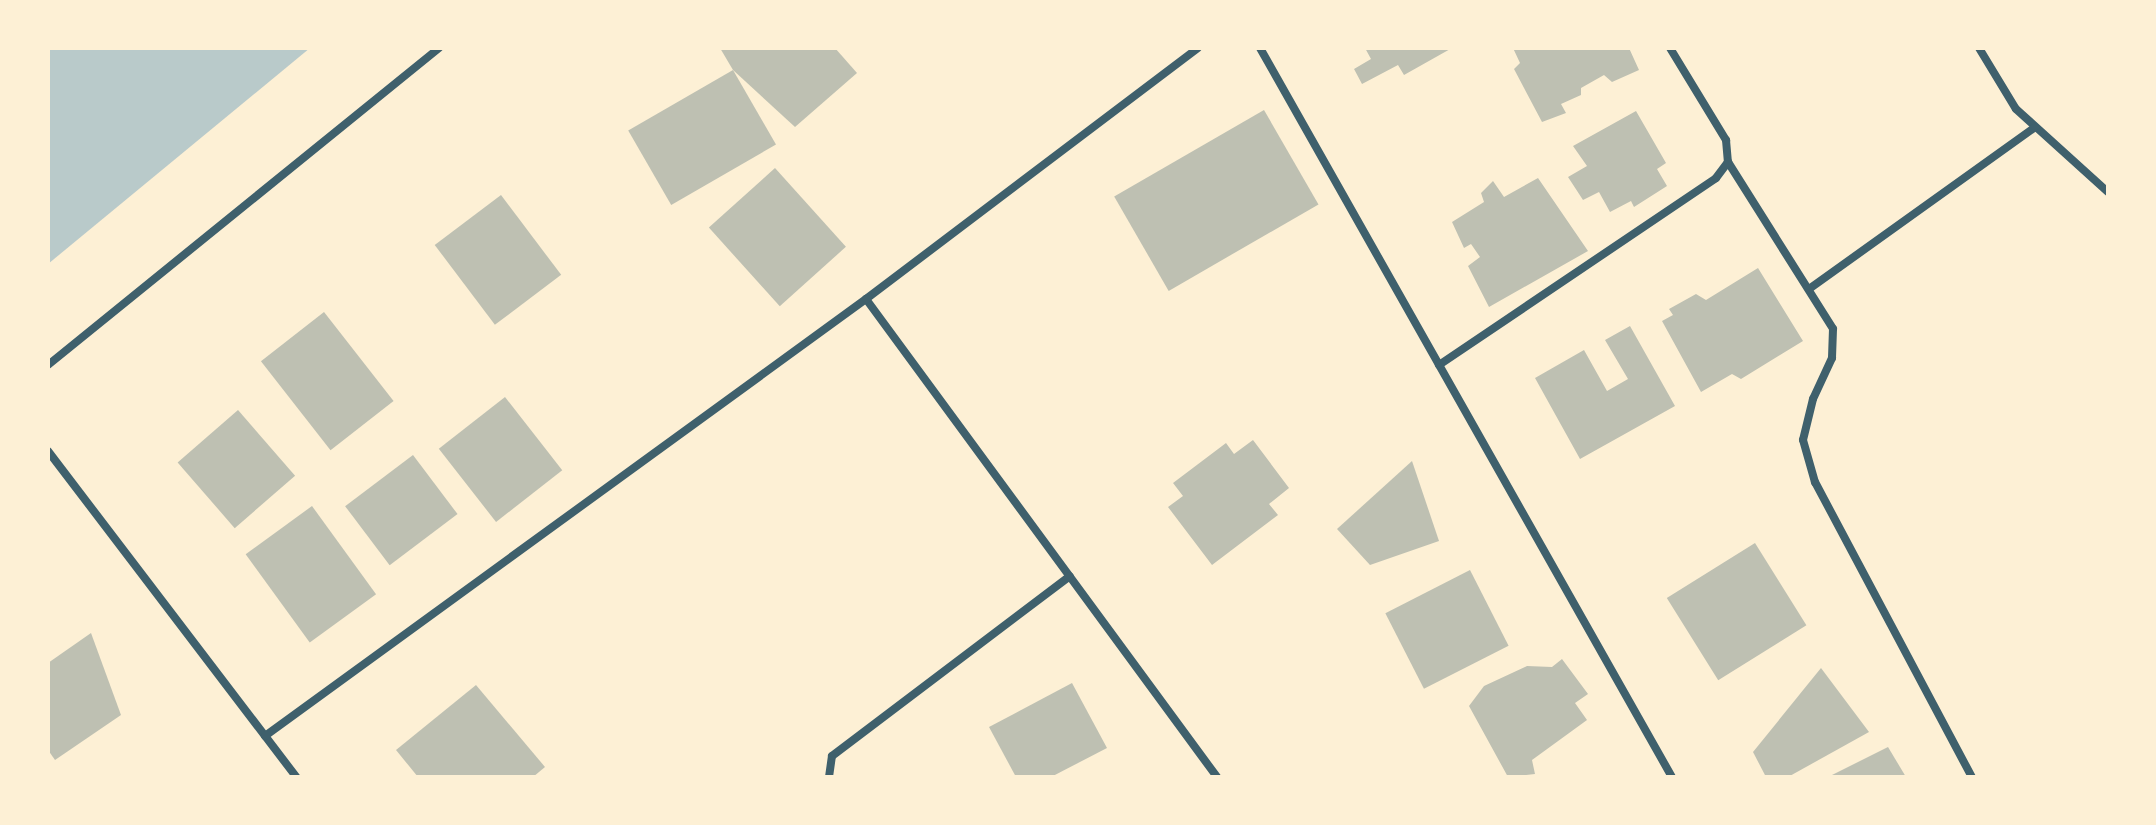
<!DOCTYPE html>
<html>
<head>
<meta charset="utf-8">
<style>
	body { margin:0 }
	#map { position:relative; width:2156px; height:825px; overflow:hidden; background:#fdf0d5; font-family:"Sofia Sans Condensed",sans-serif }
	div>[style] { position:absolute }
	.green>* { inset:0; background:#b9caca }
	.building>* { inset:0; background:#bec0b2; transform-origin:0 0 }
	.minor>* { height:8px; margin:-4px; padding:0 4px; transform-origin:4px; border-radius:4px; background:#3f606c }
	span { translate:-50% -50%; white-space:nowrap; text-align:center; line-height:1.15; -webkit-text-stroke:8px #fdf0d5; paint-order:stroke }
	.frame { position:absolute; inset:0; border:50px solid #fdf0d5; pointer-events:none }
</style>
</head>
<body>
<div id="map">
	<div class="green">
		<i style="clip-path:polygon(48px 48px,310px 48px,48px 264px)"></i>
	</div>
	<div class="building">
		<i style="clip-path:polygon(720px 48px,835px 48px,857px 73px,795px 127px,733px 70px)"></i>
		<i style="clip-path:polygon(1365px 48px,1452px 48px,1404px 75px,1398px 65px,1362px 84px,1354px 69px,1371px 59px)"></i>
		<i style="clip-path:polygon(1513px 48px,1629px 48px,1639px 70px,1612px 82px,1604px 75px,1581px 88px,1581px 95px,1561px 104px,1566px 113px,1542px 122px,1514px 69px,1520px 63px)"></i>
		<i style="left:733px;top:70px;width:86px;height:121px;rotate:60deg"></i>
		<i style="left:1264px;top:110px;width:109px;height:173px;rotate:60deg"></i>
		<i style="clip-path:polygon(1636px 111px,1666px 163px,1657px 169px,1667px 186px,1634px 207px,1631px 201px,1610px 212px,1599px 192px,1583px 200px,1568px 177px,1587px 166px,1573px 146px)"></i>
		<i style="left:775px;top:168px;width:106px;height:89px;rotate:48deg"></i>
		<i style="clip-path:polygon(1538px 178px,1588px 251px,1489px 307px,1468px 266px,1480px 257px,1471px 244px,1464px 248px,1452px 222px,1484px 202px,1481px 193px,1493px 181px,1504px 197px)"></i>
		<i style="left:501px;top:195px;width:100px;height:83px;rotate:53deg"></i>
		<i style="clip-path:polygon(1758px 268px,1803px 341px,1741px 379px,1732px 374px,1701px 392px,1662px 321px,1673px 315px,1669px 309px,1696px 294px,1706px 300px)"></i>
		<i style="left:324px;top:312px;width:113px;height:80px;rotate:52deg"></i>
		<i style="clip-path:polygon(1630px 326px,1675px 406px,1580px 459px,1535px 378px,1584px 350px,1607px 391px,1628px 379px,1605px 340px)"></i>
		<i style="left:505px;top:397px;width:93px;height:84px;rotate:52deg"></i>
		<i style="left:238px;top:410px;width:87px;height:80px;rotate:49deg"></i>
		<i style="clip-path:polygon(1253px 440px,1289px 488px,1269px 504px,1278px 515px,1212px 565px,1168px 507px,1183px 496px,1173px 483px,1226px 443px,1234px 454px)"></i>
		<i style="left:413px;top:455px;width:74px;height:85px;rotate:53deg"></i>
		<i style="clip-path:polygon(1412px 461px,1439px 541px,1370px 565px,1337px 529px)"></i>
		<i style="left:312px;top:506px;width:109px;height:82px;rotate:54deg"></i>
		<i style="left:1755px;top:543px;width:97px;height:104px;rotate:58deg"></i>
		<i style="left:1470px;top:570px;width:85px;height:95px;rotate:63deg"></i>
		<i style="clip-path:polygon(91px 633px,121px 715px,55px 760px,48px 750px,48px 663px)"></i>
		<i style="clip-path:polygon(1562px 659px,1588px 694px,1575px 703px,1587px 720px,1532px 760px,1535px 774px,1508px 777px,1469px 706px,1484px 686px,1527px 666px,1552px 667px)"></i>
		<i style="clip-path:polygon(1821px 668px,1869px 732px,1788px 777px,1766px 777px,1753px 752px)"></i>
		<i style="clip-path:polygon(1072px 683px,1107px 748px,1051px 777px,1016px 777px,989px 727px)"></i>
		<i style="clip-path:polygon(476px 685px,545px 767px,533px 777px,418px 777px,396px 750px)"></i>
		<i style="clip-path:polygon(1888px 747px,1906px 777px,1828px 777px)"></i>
	</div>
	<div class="minor">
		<i style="left:1260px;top:48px;width:837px;rotate:60.53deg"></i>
		<i style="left:1670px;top:48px;width:108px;rotate:58.7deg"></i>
		<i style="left:1726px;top:140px;width:22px;rotate:85deg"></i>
		<i style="left:1728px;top:162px;width:197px;rotate:57.8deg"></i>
		<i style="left:1833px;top:329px;width:29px;rotate:92deg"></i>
		<i style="left:1832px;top:358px;width:45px;rotate:114.9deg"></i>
		<i style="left:1813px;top:399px;width:42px;rotate:103.7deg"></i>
		<i style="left:1803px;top:440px;width:44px;rotate:74.1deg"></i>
		<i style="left:1815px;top:482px;width:334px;rotate:62deg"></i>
		<i style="left:1979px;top:48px;width:71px;rotate:58.8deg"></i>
		<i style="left:2016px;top:109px;width:124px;rotate:42.1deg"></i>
		<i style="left:1809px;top:289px;width:278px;rotate:-35.6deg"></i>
		<i style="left:866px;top:299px;width:593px;rotate:53.71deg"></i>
		<i style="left:48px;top:365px;width:503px;rotate:-39.03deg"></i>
		<i style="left:1439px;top:365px;width:334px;rotate:-34deg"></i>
		<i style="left:1716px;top:178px;width:20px;rotate:-53deg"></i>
		<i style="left:48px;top:451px;width:410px;rotate:52.7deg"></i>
		<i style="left:265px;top:736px;width:743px;rotate:-36.02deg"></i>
		<i style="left:866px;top:299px;width:416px;rotate:-37.1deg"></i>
		<i style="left:829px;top:777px;width:21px;rotate:-82deg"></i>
		<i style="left:832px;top:756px;width:298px;rotate:-37.1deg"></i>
	</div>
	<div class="frame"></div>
</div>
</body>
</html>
